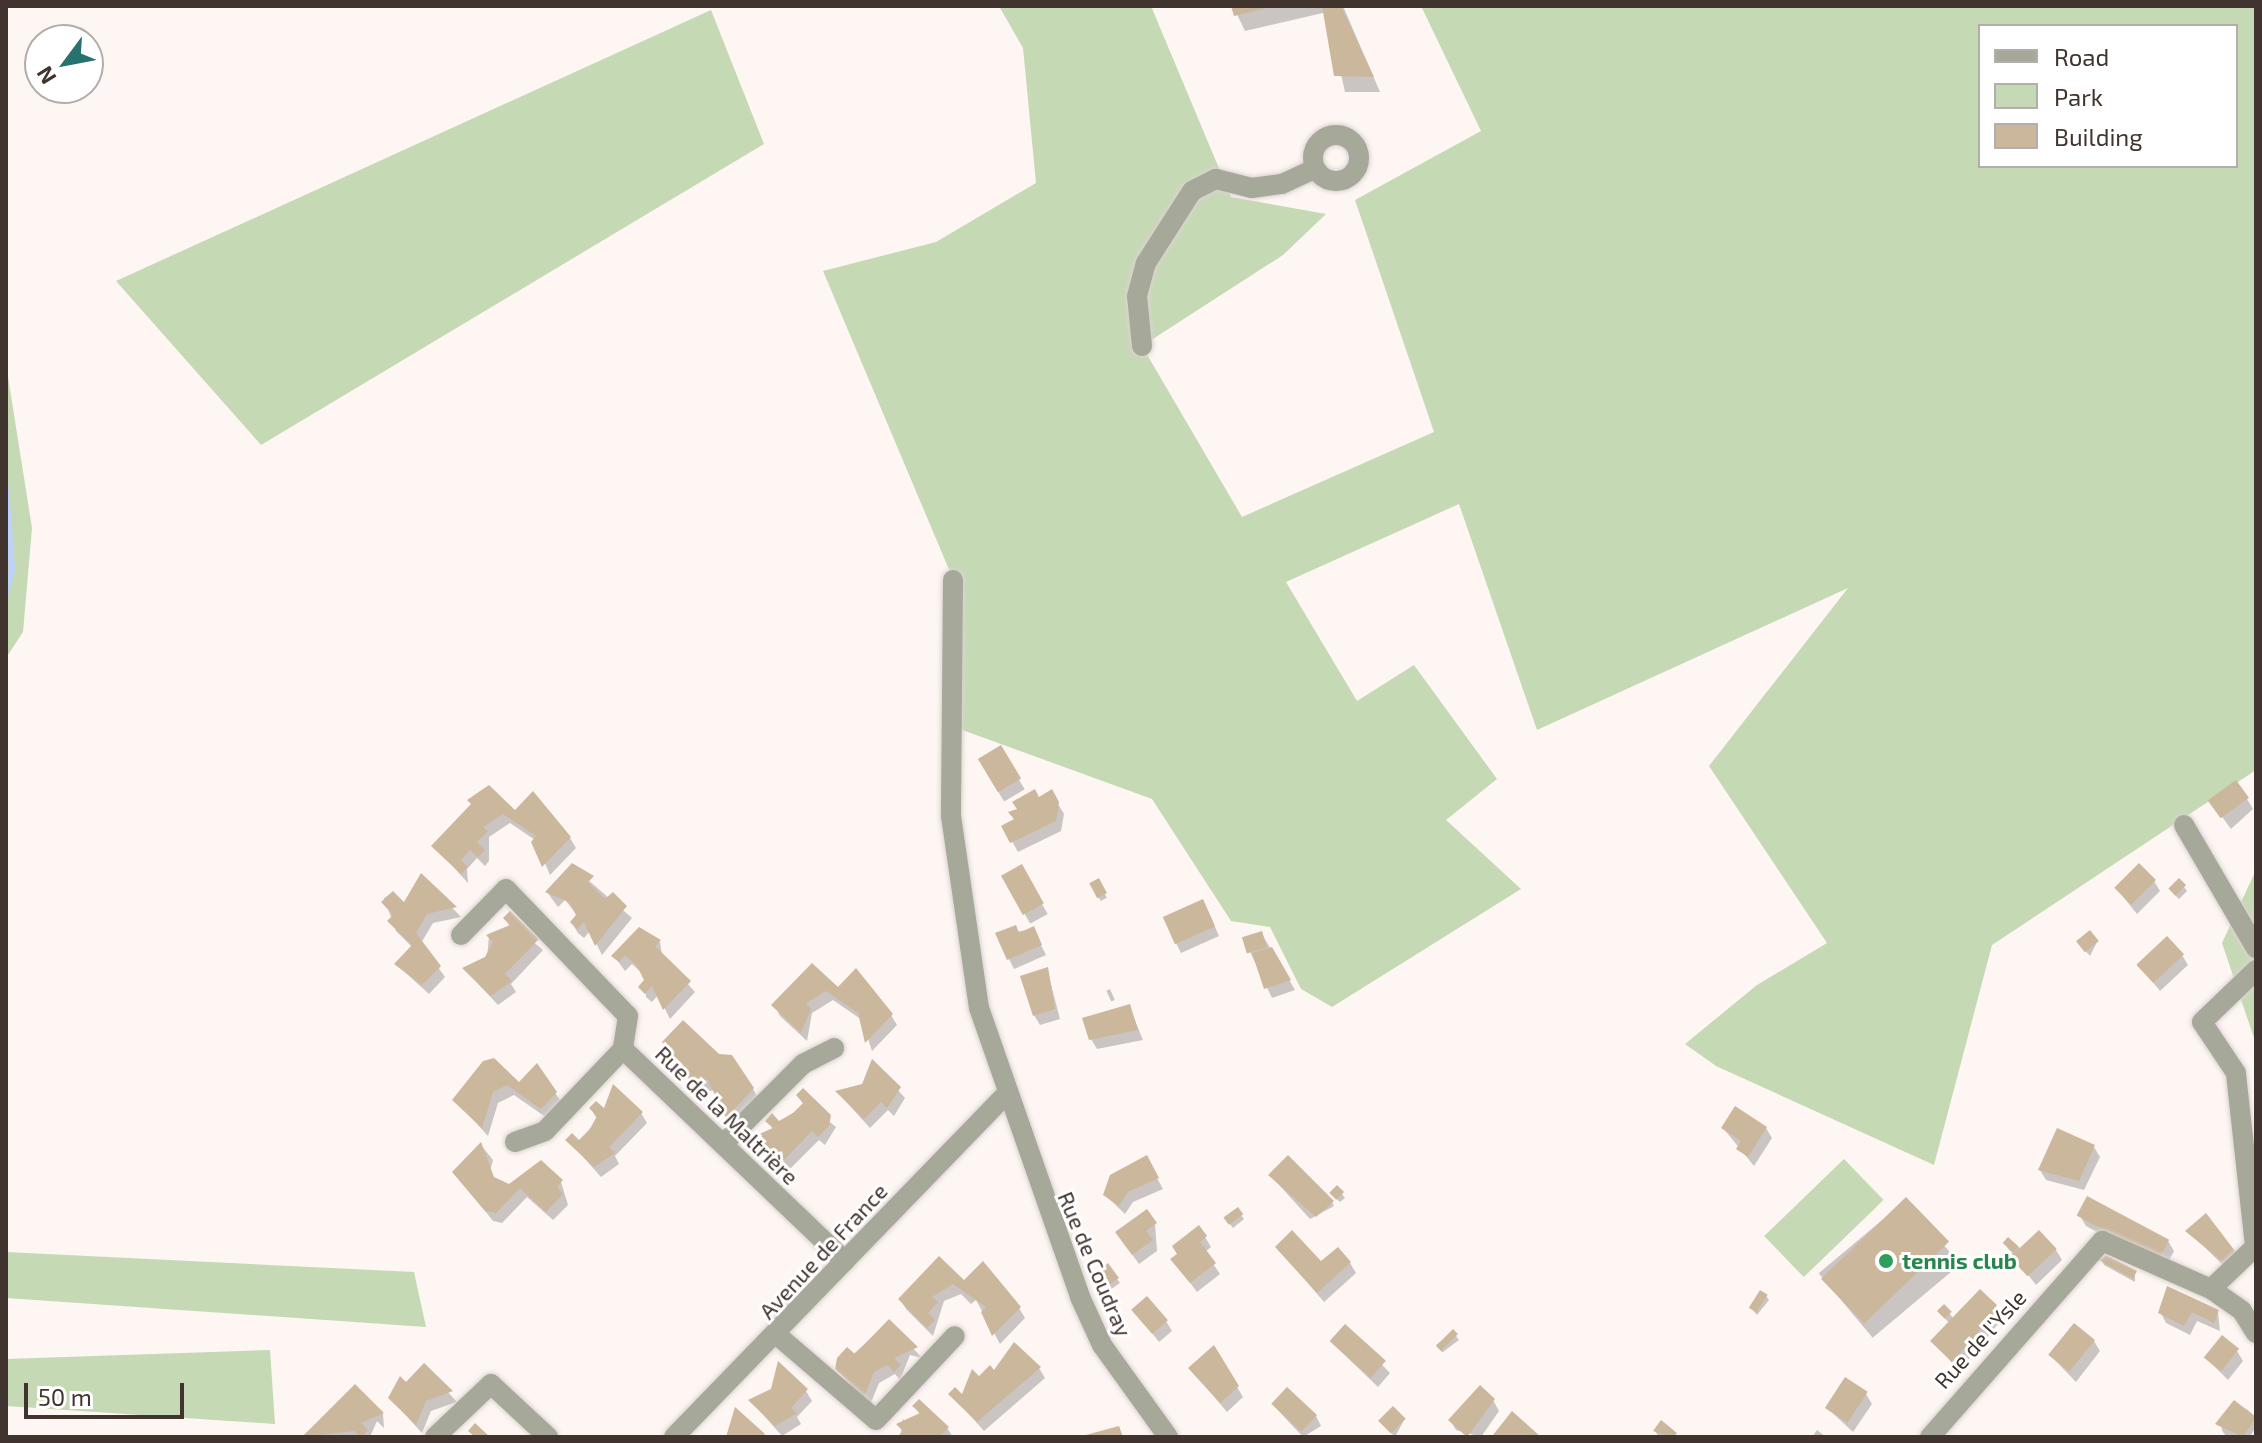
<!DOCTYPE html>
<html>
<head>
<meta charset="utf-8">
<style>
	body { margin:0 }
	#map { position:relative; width:2262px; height:1443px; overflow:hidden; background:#fdf6f3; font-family:"Exo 2",sans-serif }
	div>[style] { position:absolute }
	.green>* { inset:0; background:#c6d9b5; transform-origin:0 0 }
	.shadow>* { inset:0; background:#0003; transform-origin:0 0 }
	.round { border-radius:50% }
	.stream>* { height:6px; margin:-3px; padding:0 3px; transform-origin:3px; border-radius:3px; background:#bcd2fd }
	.building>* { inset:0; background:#cbb79c; transform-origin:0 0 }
	.roads { filter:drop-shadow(0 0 2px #dbd3d0) drop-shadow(0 0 2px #dbd3d0) }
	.minor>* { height:20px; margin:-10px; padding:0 10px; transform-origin:10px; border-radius:10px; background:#a6a89a }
	.minor>.ring { margin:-10px; padding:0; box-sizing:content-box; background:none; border:20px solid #a6a89a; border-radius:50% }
	.dots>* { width:22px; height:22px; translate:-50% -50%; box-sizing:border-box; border:4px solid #fff; border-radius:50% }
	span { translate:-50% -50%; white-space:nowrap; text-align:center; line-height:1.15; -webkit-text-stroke:6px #fff; paint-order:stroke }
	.street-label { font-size:22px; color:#41332e }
	.leisure-label { font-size:22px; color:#27864d; font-weight:700 }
	.left { translate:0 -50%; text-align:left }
	.frame { position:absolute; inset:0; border:8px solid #41332e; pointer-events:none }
	.legend { position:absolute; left:1978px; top:24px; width:260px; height:144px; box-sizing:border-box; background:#fff; border:2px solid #b3adab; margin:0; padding:10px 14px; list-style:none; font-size:24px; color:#41332e }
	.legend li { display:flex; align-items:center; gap:16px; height:40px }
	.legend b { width:40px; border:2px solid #b3adab }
	.north { position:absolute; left:24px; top:24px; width:80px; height:80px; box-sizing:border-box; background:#fff; border:2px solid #b3adab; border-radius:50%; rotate:238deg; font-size:22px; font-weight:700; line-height:32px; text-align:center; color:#41332e }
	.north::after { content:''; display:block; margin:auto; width:28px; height:36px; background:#27716e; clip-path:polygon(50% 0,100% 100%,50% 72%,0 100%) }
	.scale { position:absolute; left:24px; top:1383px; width:160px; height:36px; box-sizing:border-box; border:4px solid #41332e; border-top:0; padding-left:10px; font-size:24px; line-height:28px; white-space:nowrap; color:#41332e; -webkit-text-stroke:6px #fff; paint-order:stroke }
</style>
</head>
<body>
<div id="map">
	<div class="green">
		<i style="clip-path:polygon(evenodd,999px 6px,1151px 6px,1231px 197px,1326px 214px,1283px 255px,1142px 346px,1242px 517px,1434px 432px,1355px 200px,1481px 131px,1421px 6px,2256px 6px,2256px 770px,1992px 945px,1934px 1165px,1716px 1066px,1685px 1044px,1757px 985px,1827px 943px,1709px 766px,1848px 588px,1537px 730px,1459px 504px,1286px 582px,1357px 701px,1414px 665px,1497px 779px,1446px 820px,1521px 889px,1332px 1007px,1301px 989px,1270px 927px,1231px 921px,1152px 799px,954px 727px,953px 579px,823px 271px,936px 242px,1036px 183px,1023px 48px,999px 6px,1980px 26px,2236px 26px,2236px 166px,1980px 166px,1980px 26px)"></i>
		<i style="clip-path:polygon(711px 10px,764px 144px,261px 445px,116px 281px)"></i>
		<i style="clip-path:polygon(6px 364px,32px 528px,23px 632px,6px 658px)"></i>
		<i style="clip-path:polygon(2256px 870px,2256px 1044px,2222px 943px)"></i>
		<i style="left:1844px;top:1159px;width:57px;height:111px;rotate:46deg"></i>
		<i style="clip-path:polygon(6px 1252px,414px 1272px,426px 1327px,6px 1298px)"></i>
		<i style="clip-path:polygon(270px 1350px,275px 1424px,6px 1406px,6px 1359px)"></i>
	</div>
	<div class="shadow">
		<i style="clip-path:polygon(1233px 6px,1343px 6px,1380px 92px,1345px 92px,1327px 12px,1245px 31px)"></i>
		<i style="left:1000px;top:748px;width:48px;height:24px;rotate:59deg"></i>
		<i style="clip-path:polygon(1051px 792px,1064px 814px,1061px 831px,1018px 852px,1004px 827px,1015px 821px,1011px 814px)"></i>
		<i style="clip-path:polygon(2247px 799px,2253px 809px,2231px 829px,2212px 803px)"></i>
		<i style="clip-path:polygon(472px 806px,515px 813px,570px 838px,576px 848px,550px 875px,535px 840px,510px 823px,489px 837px,489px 861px,485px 866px,477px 858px,467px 869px,468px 883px,434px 846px)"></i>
		<i style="clip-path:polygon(572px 866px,632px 918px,602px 955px,590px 931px,584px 938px,578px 933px,572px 923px,578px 916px,565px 900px,558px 907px,547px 892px)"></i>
		<i style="left:1021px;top:866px;width:55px;height:20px;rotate:61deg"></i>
		<i style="clip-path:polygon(422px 876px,461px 917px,433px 923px,421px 943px,445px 977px,429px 994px,397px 965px,413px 948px,396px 931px,384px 898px,392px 893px,404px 905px)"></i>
		<i style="clip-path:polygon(2179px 880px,2187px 891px,2179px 899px,2173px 893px)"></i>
		<i style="left:1098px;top:881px;width:19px;height:7px;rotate:62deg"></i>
		<i style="clip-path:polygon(2154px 881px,2160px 891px,2137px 914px,2116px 888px)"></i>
		<i style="clip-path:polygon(1208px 911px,1219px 936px,1181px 953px,1176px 943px)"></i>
		<i style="clip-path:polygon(505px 918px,543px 950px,511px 984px,516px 992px,498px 1005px,464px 969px,487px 958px,489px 936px,510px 927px)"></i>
		<i style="clip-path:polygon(1033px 929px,1046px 955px,1014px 969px,997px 935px)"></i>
		<i style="clip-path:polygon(639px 930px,660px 942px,662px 955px,695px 992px,670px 1019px,658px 995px,652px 1002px,646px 997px,644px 975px,632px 964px,625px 971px,614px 956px)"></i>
		<i style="clip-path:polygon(1261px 933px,1279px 962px,1295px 990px,1272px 998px,1244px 939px)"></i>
		<i style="clip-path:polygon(2097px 942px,2090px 956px,2082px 947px)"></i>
		<i style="clip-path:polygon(2182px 955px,2188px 965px,2160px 991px,2140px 966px)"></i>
		<i style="clip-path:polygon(812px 966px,838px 990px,891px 1015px,897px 1025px,872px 1051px,862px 1020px,833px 1000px,812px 1013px,807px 1041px,780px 1016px,774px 1005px)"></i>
		<i style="clip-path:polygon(1047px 969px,1060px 1019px,1040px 1025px,1034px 1015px)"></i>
		<i style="left:1110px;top:989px;width:12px;height:4px;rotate:66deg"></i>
		<i style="clip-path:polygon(1129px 1006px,1143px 1040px,1097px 1049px,1091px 1039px)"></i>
		<i style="clip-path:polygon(664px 1043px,753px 1089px,759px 1100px,733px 1126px,715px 1090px,699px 1093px,686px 1069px,680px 1076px,674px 1071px)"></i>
		<i style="clip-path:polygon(872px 1062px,905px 1098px,894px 1116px,888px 1110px,870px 1128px,838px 1093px,863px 1085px)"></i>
		<i style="clip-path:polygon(484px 1063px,519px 1085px,537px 1066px,562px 1103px,547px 1118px,514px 1095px,498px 1103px,488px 1136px,455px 1100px)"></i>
		<i style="clip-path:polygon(798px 1096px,836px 1127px,825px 1145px,819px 1140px,784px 1175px,751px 1140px,773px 1130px,768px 1121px,779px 1123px,804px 1105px)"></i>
		<i style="clip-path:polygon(591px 1109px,641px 1113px,647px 1123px,615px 1156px,619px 1164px,601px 1177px,568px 1140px,579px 1143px,597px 1119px)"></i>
		<i style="clip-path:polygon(1723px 1128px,1766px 1128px,1772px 1138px,1754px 1166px)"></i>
		<i style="clip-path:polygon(481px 1145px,493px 1160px,489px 1175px,509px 1187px,561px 1182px,568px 1205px,553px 1220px,527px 1197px,502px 1223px,493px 1221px,455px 1173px)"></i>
		<i style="clip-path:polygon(2094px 1147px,2100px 1157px,2084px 1190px,2046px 1180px,2040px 1170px)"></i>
		<i style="clip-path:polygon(1146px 1158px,1163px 1189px,1133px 1202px,1125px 1214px,1105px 1195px)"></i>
		<i style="clip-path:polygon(1270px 1175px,1332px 1202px,1334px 1206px,1310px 1219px)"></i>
		<i style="clip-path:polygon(1342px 1194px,1345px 1198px,1340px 1202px,1334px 1196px)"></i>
		<i style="left:1906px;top:1200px;width:84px;height:114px;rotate:50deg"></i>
		<i style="clip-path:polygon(1241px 1215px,1244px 1219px,1233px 1228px,1229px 1223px)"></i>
		<i style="clip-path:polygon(2080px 1216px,2168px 1241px,2174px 1251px,2165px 1268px,2086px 1226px)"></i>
		<i style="clip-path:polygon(1155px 1224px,1157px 1251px,1139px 1264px,1123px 1242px)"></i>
		<i style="clip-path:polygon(2188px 1231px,2234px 1252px,2239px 1262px,2229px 1271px)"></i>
		<i style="clip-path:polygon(1205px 1237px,1211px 1247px,1205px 1252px,1220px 1274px,1197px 1292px,1173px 1260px)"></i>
		<i style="clip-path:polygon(1277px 1247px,1321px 1264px,1350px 1263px,1356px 1273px,1324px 1302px)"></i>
		<i style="clip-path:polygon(2007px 1247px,2056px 1250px,2062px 1260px,2036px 1285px)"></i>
		<i style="clip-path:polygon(939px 1259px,964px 1283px,1019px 1308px,1025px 1318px,1000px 1344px,976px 1300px,971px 1304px,961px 1294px,944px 1301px,933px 1336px,906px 1309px,900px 1299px)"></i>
		<i style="clip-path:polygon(2102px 1261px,2135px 1273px,2135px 1282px,2104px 1265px)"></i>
		<i style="clip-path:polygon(1100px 1278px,1117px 1279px,1120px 1283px,1110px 1290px)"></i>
		<i style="clip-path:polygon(2168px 1289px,2218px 1312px,2220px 1331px,2197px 1321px,2190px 1335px,2166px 1323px,2161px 1313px)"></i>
		<i style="clip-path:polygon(1766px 1296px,1769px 1300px,1757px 1315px,1750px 1307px)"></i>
		<i style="clip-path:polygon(1944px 1307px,1954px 1319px,1998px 1308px,2003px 1318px,1959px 1371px,1933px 1341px,1950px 1324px,1939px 1312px)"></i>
		<i style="clip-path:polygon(1134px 1310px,1166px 1321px,1172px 1331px,1159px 1342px)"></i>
		<i style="clip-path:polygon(889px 1322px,922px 1358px,910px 1355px,900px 1380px,895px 1374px,879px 1383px,870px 1405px,837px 1369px)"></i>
		<i style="clip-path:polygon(1345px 1326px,1390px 1373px,1378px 1387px,1331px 1342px)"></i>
		<i style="left:1453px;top:1332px;width:10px;height:21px;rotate:53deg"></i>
		<i style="clip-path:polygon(2094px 1341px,2100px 1351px,2076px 1382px,2051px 1356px)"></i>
		<i style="clip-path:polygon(1214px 1348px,1243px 1397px,1227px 1412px,1191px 1369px)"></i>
		<i style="clip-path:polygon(2237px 1351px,2243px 1361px,2228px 1380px,2206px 1358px)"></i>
		<i style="clip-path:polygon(424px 1366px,457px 1402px,431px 1411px,422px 1433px,390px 1398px)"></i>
		<i style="clip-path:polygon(1039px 1368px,1045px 1378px,984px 1431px,951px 1394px,963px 1397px,995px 1373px)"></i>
		<i style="clip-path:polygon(355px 1387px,383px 1414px,384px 1428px,377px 1421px,370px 1437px,302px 1437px)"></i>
		<i style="clip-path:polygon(806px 1391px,812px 1401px,797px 1417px,801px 1424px,782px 1436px,751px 1401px)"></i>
		<i style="clip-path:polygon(1866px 1394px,1872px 1404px,1853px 1432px,1826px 1407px)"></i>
		<i style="clip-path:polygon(1493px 1400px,1499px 1411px,1481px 1437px,1456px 1430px,1450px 1420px)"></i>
		<i style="clip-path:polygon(1273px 1405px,1316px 1416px,1321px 1426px,1303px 1437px)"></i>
		<i style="clip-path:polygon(915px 1406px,947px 1428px,953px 1437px,900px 1437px,903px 1419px,910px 1426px,920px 1415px)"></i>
		<i class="round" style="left:2221px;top:1407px;width:34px;height:34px"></i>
		<i style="clip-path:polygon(1513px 1414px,1538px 1437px,1496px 1437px)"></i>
		<i style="clip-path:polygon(1404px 1420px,1395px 1437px,1381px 1422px)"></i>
		<i style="clip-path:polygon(1817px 1430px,1826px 1437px,1812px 1437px)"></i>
		<i style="clip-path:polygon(1655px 1431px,1675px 1434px,1677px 1437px,1659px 1437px)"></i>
	</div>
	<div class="stream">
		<i style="left:6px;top:488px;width:82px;rotate:85.8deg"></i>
		<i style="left:12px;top:570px;width:24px;rotate:105deg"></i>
	</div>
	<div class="building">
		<i style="clip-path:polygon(1231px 6px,1274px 6px,1234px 16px)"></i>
		<i style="clip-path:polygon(1322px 6px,1341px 6px,1374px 77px,1334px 76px)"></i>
		<i style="left:1001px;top:745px;width:39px;height:27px;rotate:59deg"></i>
		<i style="left:2236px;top:780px;width:22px;height:35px;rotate:54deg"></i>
		<i style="clip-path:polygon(489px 785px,515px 810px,533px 791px,571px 837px,542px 867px,531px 842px,536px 836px,503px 814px,483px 827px,488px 831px,477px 842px,485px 850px,478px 857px,470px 850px,461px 860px,468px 867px,461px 874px,431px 846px,471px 804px,467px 800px)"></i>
		<i style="clip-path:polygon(1035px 789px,1039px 797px,1052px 789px,1059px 802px,1056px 821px,1010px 843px,1001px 826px,1014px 819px,1008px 812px,1017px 809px,1012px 802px)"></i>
		<i style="clip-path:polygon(572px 863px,594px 876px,588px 882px,605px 899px,613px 892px,627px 906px,595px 946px,584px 922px,577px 929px,570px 922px,576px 915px,569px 902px,545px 892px)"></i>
		<i style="left:2139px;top:863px;width:24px;height:35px;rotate:45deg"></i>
		<i style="left:1022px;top:864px;width:45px;height:24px;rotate:61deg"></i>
		<i style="clip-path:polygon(421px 873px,457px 907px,427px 914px,416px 933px,441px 966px,422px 985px,394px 964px,412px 945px,387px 921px,393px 915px,381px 902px,393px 891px,404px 902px)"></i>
		<i style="left:1099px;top:878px;width:17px;height:11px;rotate:62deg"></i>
		<i style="left:2179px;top:878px;width:10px;height:15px;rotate:45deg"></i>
		<i style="left:1203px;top:899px;width:30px;height:44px;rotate:66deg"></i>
		<i style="clip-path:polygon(510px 911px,539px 939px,505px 974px,512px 981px,491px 996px,462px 968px,485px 957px,493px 942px,486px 935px,510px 925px,503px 918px)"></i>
		<i style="clip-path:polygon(1016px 925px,1019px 933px,1034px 926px,1042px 945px,1007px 960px,995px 933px)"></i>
		<i style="clip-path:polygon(639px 927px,661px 940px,655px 946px,691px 981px,663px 1010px,652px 986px,645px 994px,638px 987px,644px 980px,637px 966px,625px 955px,619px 962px,611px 956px)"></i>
		<i style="left:2090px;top:930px;width:14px;height:18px;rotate:51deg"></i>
		<i style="left:1262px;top:931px;width:17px;height:21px;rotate:73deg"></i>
		<i style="left:2167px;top:936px;width:25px;height:42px;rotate:47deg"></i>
		<i style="clip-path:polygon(1272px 947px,1291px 980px,1264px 989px,1252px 953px)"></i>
		<i style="clip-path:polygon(812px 963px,838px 987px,856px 968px,893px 1014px,865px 1043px,858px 1013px,826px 991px,806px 1003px,811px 1009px,801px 1033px,771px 1005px)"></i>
		<i style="clip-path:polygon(1048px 967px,1055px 1009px,1033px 1016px,1020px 976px)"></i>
		<i style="clip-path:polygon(1130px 1004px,1138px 1030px,1089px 1040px,1082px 1018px)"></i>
		<i style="clip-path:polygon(683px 1020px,719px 1054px,732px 1055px,754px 1088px,726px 1118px,708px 1080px,691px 1084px,680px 1060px,673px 1067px,666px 1060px,672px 1053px,662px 1042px)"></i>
		<i style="clip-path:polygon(494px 1058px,519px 1082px,537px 1063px,557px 1092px,541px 1109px,507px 1085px,493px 1092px,482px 1128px,452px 1100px,483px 1061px)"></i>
		<i style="clip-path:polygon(872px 1059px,901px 1087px,887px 1108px,881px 1102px,864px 1119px,835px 1091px,862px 1084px)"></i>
		<i style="clip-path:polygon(613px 1084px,643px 1112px,609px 1147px,615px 1153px,594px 1167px,565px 1140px,572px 1133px,579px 1140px,590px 1129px,597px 1116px,589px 1108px,596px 1101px,604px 1108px)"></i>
		<i style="clip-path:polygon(803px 1088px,831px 1115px,829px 1126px,818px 1137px,812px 1131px,778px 1166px,748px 1139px,773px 1128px,765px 1121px,772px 1113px,779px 1121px,793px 1113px,803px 1103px,796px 1095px)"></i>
		<i style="clip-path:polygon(1735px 1106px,1767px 1127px,1748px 1157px,1736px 1149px,1741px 1141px,1721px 1128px)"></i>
		<i style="clip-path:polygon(2057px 1128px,2095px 1145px,2079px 1181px,2038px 1170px)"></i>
		<i style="clip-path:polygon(481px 1142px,494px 1177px,509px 1184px,541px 1160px,563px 1180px,557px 1187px,563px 1194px,546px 1212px,520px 1188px,496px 1213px,485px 1211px,452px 1172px)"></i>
		<i style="clip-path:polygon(1147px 1155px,1159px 1178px,1128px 1192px,1119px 1206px,1103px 1195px,1110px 1175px)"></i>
		<i style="clip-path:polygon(1288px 1155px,1334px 1201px,1316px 1217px,1268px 1175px)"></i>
		<i style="left:1337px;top:1185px;width:10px;height:11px;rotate:45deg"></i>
		<i style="left:2087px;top:1196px;width:93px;height:22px;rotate:28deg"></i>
		<i style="left:1906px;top:1197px;width:62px;height:118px;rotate:46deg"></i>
		<i style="left:1238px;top:1207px;width:9px;height:18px;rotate:54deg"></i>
		<i style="clip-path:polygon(1147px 1209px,1157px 1223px,1146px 1231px,1153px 1240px,1132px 1255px,1115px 1232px)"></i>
		<i style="clip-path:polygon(2206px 1213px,2235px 1251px,2223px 1262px,2185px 1231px)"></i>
		<i style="clip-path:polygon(1199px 1225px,1207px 1236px,1200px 1242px,1216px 1263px,1190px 1283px,1170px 1259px,1177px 1254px,1172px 1246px)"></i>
		<i style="clip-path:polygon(1292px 1230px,1321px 1261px,1338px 1247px,1351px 1262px,1317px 1293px,1275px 1247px)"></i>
		<i style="left:2039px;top:1230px;width:26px;height:40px;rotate:47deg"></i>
		<i style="left:2008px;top:1237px;width:15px;height:8px;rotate:42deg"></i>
		<i style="clip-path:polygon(2106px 1255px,2137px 1271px,2133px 1279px,2099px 1260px)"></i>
		<i style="clip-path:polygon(939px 1256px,964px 1280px,983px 1261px,1021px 1307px,992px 1336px,981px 1312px,986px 1307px,953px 1284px,932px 1297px,938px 1302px,928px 1313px,935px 1320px,927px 1328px,898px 1299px)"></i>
		<i style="clip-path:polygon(1108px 1263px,1119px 1278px,1106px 1287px,1095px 1274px)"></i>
		<i style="clip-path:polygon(2167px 1286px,2219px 1310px,2214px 1323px,2192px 1312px,2184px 1326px,2158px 1313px)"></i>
		<i style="clip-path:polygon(1980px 1289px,1999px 1307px,1952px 1362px,1930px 1341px)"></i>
		<i style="left:1760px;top:1290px;width:9px;height:21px;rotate:32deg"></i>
		<i style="left:1147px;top:1296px;width:32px;height:21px;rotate:49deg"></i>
		<i style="left:1944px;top:1304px;width:11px;height:10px;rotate:45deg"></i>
		<i style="clip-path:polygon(889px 1319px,918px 1347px,894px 1358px,901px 1365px,894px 1372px,888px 1365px,874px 1372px,864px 1397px,835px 1369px,837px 1358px,847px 1347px,855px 1354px)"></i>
		<i style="left:2074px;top:1323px;width:27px;height:41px;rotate:39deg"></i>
		<i style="left:1345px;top:1324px;width:55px;height:23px;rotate:42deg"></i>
		<i style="left:1453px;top:1329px;width:7px;height:24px;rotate:45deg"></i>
		<i style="left:2222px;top:1335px;width:22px;height:29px;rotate:39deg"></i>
		<i style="clip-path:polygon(1014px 1342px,1041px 1367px,977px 1422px,948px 1394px,955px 1387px,962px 1394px,972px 1369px,979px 1376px,990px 1365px,994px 1370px)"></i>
		<i style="clip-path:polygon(1214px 1345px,1239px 1386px,1220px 1403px,1188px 1368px)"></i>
		<i style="clip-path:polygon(778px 1361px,808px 1389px,791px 1408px,797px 1413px,775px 1426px,748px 1400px,771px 1389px)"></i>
		<i style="clip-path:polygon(424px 1363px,453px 1391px,426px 1401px,416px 1425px,388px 1398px,400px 1376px,406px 1382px)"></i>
		<i style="left:1845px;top:1377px;width:27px;height:37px;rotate:33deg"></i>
		<i style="clip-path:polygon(355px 1384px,384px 1413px,361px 1423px,368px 1430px,361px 1437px,354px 1431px,302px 1437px)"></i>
		<i style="clip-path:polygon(1480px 1385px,1495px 1399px,1467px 1437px,1448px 1420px)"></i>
		<i style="left:1287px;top:1387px;width:41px;height:23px;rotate:43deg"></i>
		<i style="clip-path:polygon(919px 1399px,949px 1427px,939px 1437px,897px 1437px,903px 1431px,896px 1424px,920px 1413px,912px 1406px)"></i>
		<i style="clip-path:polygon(2234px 1400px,2256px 1417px,2243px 1437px,2215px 1424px)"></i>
		<i style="left:1393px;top:1406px;width:18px;height:21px;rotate:45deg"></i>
		<i style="clip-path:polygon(735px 1407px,765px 1434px,762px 1437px,726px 1437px)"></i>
		<i style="clip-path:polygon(1512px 1411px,1541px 1437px,1493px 1435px)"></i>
		<i style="clip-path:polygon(1661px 1420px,1677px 1433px,1673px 1437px,1653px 1431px)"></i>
		<i style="clip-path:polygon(475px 1423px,490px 1437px,475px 1437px,468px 1431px)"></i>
		<i style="clip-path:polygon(1119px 1426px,1123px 1437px,1082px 1437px,1082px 1436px)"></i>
	</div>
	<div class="roads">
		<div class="minor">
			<i class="ring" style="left:1313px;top:135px;width:26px;height:26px"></i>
			<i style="left:1142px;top:346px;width:50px;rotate:-95.7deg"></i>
			<i style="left:1137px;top:296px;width:34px;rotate:-75deg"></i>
			<i style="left:1146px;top:263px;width:85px;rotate:-57.4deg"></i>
			<i style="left:1192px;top:191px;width:27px;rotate:-27deg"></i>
			<i style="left:1216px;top:179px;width:37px;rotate:14deg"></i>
			<i style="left:1252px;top:188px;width:30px;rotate:-8deg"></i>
			<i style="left:1282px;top:184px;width:35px;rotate:-25deg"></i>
			<i style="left:953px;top:580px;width:236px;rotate:90.5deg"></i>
			<i style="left:951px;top:816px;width:194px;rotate:81.7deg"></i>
			<i style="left:979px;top:1008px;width:306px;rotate:70.7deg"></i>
			<i style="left:1080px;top:1297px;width:53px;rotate:65.4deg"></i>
			<i style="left:1102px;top:1345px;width:113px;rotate:54.3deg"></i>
			<i style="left:2184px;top:825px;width:143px;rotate:59.7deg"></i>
			<i style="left:461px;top:935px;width:64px;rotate:-45.6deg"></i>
			<i style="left:506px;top:889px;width:176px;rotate:46.2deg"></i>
			<i style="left:628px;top:1016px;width:33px;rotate:99deg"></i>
			<i style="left:623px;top:1049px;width:307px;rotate:43.7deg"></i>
			<i style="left:515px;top:1142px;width:32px;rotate:-20deg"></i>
			<i style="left:545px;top:1131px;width:113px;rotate:-46.4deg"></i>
			<i style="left:723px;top:1144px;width:113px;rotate:-45deg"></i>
			<i style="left:803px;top:1064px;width:35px;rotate:-27deg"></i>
			<i style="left:2255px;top:1246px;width:174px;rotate:-96.3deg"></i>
			<i style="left:2236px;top:1073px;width:61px;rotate:-123.7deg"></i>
			<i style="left:2202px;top:1022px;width:75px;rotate:-43.9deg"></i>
			<i style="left:2211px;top:1289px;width:62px;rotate:-43.7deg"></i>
			<i style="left:777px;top:1335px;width:130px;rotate:40.6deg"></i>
			<i style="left:876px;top:1420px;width:115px;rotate:-46.8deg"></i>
			<i style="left:435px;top:1437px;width:77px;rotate:-43.4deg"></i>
			<i style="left:491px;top:1384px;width:78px;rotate:42.9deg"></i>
			<i style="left:674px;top:1437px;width:475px;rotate:-45.9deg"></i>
			<i style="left:1930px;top:1437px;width:261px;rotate:-48.7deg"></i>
			<i style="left:2102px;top:1241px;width:119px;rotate:23.8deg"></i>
			<i style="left:2211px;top:1289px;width:38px;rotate:35deg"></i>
			<i style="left:2242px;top:1311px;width:26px;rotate:58deg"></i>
		</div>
	</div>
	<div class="dots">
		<i style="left:1886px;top:1261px;background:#2e9e5b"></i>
	</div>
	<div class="street-label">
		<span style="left:727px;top:1115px;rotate:44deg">Rue de la Maltrière</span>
		<span style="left:823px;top:1251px;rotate:-47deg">Avenue de France</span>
		<span style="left:1095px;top:1264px;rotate:67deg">Rue de Coudray</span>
		<span style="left:1980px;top:1339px;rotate:-48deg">Rue de l'Ysle</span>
	</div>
	<div class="leisure-label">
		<span class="left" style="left:1902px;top:1261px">tennis club</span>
	</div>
	<div class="frame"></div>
	<ul class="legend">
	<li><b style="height:10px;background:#a6a89a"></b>Road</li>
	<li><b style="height:22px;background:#c6d9b5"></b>Park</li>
	<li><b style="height:22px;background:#cbb79c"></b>Building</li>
	</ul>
	<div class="north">N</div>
	<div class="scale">50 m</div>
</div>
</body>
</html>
